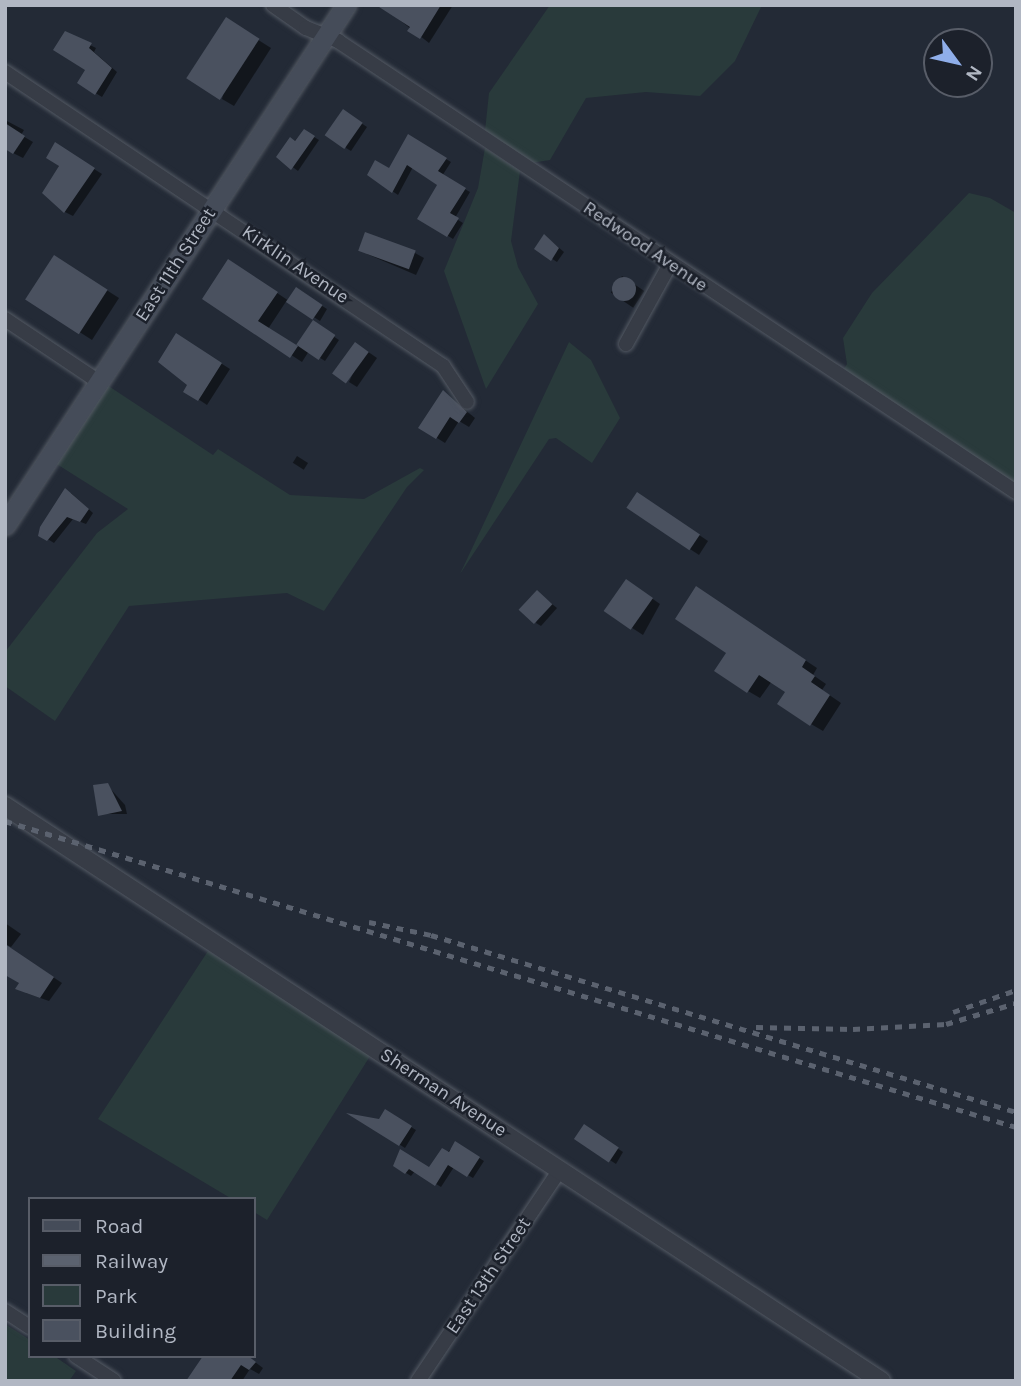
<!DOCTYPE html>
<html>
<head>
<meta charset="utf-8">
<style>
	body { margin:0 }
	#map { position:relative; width:1021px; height:1386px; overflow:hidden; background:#232a36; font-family:Karla,sans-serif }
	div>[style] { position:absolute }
	.green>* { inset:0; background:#293a3b }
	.shadow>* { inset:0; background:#0007; transform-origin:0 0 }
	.building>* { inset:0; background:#4a515f; transform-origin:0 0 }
	.round { border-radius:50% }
	.roads { filter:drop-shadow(0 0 2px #545a64) drop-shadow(0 0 2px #545a64) }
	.minor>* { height:14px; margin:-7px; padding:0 7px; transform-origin:7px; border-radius:7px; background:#373c46 }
	.tertiary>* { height:18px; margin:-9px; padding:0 9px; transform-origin:9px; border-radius:9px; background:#373c46 }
	.secondary>* { height:19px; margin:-9.5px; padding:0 9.5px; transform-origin:9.5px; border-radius:9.5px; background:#454c59 }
	.rail>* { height:4.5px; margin-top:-2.25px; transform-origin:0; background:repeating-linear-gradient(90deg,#5b626f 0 7px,transparent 0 14px) }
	span { translate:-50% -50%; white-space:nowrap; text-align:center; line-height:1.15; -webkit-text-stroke:5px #1c212b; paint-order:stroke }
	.street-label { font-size:19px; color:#b1b7c3 }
	.frame { position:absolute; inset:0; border:7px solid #b1b7c3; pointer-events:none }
	.legend { position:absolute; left:28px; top:1197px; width:228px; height:161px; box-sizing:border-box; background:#1c212b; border:2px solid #585d68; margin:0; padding:9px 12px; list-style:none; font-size:21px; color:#b1b7c3 }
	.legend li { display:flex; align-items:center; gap:14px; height:35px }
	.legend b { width:35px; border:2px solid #585d68 }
	.north { position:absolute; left:923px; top:28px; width:70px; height:70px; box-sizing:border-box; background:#1c212b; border:2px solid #585d68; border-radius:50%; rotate:123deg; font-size:19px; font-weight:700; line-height:28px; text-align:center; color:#b1b7c3 }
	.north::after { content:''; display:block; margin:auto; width:24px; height:32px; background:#8faeea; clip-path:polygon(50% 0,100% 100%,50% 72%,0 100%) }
</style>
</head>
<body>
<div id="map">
	<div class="green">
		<i style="clip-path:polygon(550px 5px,762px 5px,735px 61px,700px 96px,646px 92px,586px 98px,550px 160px,531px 163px,485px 131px,489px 93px)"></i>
		<i style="clip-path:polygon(485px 148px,520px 171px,511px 241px,518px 267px,538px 304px,486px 389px,444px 271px,478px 188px)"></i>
		<i style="clip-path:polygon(969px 193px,990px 198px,1016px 213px,1016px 484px,843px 371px,847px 364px,843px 338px,872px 293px)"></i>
		<i style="clip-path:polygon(569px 342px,591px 360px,620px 418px,592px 463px,556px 438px,549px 439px,460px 574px)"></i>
		<i style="clip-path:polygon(107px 385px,213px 455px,218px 449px,290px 495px,364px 499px,420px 468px,424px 470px,407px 487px,324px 611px,287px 593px,129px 606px,55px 721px,5px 686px,5px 652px,97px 533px,128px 509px,55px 463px)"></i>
		<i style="clip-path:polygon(208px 951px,372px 1053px,267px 1220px,254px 1212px,254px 1199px,232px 1199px,98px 1119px)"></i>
		<i style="clip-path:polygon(5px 1324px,30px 1340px,30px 1356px,54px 1356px,76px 1371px,69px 1381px,5px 1381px)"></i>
	</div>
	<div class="shadow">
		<i style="clip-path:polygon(391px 5px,453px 5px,429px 43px,388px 11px)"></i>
		<i style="clip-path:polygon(238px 27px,271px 48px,234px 106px,222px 99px)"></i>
		<i style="clip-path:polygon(66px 33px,96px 48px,94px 52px,117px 72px,102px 97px,79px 83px,88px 69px)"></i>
		<i style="clip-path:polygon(348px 114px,367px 127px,351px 151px,346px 148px)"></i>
		<i style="clip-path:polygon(5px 120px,24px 130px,21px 135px,33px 142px,23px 158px,5px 149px)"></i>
		<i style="clip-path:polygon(304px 131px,319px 140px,298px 171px,279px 157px)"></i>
		<i style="clip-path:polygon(409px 137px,451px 162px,442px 176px,470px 192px,455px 218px,463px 223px,453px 239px,419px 218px,440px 184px,413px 167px,398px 195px,369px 175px,390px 170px)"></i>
		<i style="clip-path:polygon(56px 145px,102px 174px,73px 216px,65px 212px)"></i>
		<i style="clip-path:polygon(545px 236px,564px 252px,557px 262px,537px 249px)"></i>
		<i style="clip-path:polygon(415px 253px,424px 258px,416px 275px,367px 254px)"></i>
		<i style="clip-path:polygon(67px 265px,119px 298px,92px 340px,28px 299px)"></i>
		<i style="clip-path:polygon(240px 268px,289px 301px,297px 290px,327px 309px,320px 321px,287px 300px,268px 329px,297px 347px,313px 323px,339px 340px,325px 361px,309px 351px,302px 362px,204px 298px)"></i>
		<i style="left:622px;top:276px;width:27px;height:20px;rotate:34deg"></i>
		<i style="clip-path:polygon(186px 341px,230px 369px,207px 405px,186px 391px,190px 385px)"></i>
		<i style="clip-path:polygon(364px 349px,377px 358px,357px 387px,349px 382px)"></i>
		<i style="clip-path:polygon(443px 392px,475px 418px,469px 427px,459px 421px,445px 443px,437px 438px)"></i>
		<i style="left:297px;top:456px;width:13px;height:8px;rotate:32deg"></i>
		<i style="clip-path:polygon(71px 493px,93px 513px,86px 524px,73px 519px,54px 543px,41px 535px)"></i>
		<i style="clip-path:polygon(646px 499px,708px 541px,699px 555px,628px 508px)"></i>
		<i style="clip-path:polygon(634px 586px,660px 604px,643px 635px,606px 611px)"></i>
		<i style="clip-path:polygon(542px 596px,557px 608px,541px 626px,536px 623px)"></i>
		<i style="clip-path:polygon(708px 596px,817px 668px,813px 675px,826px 684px,822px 690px,841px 703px,823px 731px,811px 724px,787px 692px,772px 681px,760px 698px,748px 691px)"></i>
		<i style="clip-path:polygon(107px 785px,125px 805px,127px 814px,100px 814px)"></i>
		<i style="clip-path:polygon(5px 923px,21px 934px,11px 947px,5px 944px)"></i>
		<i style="clip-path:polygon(29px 961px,62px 983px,49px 1001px,26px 993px)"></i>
		<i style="clip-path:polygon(386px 1112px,416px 1130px,405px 1148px,354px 1116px,380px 1121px)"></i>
		<i style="clip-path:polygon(590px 1130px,623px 1152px,616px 1164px,577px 1139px)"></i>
		<i style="clip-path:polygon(456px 1144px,484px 1161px,473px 1178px,454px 1167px,441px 1187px,415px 1171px,411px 1176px,395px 1166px,430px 1169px)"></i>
		<i style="clip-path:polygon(247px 1356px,263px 1368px,259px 1374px,250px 1369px,242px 1381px,188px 1381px)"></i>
	</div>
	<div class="building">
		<i style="clip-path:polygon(376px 5px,441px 5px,420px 39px,407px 31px,410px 27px)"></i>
		<i style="left:226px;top:17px;width:40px;height:73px;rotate:33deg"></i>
		<i style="clip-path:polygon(65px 31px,92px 43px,89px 48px,112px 68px,95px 95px,77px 83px,85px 70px,53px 50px)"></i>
		<i style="left:343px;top:109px;width:24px;height:32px;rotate:35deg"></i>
		<i style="clip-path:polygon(5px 123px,25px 136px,13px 154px,5px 149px)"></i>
		<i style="clip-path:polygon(304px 129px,315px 136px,291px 170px,276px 157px,290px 137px,295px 141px)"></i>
		<i style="clip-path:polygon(408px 134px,447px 158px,438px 171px,466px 188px,450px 213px,459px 218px,447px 237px,417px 219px,437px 185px,407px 165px,392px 193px,367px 175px,375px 160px,389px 168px)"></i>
		<i style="clip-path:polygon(55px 142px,95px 168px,64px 213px,42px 193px,59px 166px,46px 158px)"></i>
		<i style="left:365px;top:232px;width:54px;height:20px;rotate:20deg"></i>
		<i style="clip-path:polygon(544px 234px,559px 248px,551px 261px,534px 249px)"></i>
		<i style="left:54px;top:255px;width:64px;height:53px;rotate:33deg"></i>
		<i style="clip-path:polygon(228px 259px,278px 292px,258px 321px,298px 346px,290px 358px,202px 299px)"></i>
		<i class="round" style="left:612px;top:277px;width:24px;height:24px"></i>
		<i style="left:296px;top:287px;width:32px;height:18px;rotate:34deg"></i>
		<i style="left:313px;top:320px;width:27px;height:30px;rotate:34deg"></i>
		<i style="clip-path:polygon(176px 333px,222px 363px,198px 401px,183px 392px,187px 385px,158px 362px)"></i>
		<i style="left:355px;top:342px;width:17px;height:39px;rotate:36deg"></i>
		<i style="clip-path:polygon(443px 390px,467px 412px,459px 423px,450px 417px,436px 439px,418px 428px)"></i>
		<i style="clip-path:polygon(65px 488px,89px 509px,80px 522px,67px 517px,47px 541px,38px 536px,40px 527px)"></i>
		<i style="left:637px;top:492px;width:76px;height:19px;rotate:34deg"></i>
		<i style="left:626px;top:579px;width:33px;height:39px;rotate:35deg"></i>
		<i style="clip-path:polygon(696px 586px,806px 660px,802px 667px,815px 676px,811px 682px,830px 695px,810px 726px,777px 704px,785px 692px,759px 675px,747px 693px,714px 671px,726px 653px,675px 619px)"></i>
		<i style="left:537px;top:590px;width:21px;height:27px;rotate:43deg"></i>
		<i style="clip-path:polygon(108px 783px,122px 811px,98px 816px,93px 785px)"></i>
		<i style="clip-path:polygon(5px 944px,54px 977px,40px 998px,15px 989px,19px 983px,5px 975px)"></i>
		<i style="clip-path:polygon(385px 1109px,412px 1126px,399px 1146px,346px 1113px,379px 1119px)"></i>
		<i style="left:584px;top:1124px;width:42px;height:18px;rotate:34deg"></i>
		<i style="clip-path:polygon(455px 1141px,480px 1157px,467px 1177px,448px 1165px,435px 1186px,409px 1169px,405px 1174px,393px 1166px,400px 1149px,429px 1167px,442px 1148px,449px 1152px)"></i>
		<i style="clip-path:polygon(203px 1356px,248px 1356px,256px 1362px,249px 1370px,241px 1365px,230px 1381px,186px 1381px)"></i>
	</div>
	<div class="roads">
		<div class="minor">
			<i style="left:273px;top:5px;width:40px;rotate:34.9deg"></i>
			<i style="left:306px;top:28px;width:35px;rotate:22deg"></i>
			<i style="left:338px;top:41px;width:814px;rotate:33.63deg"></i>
			<i style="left:5px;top:72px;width:528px;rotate:33.87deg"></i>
			<i style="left:443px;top:366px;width:43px;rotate:56.3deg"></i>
			<i style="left:5px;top:319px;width:113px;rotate:33.8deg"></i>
			<i style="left:626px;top:344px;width:91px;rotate:-61.2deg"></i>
			<i style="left:5px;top:1311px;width:30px;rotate:33deg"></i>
			<i style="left:76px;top:1356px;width:45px;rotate:33.3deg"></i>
			<i style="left:418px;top:1381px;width:254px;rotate:-56.1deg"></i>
		</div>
		<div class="tertiary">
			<i style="left:5px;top:806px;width:1048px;rotate:33.28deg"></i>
		</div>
		<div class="secondary">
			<i style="left:5px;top:525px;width:622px;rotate:-56.74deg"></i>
		</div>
	</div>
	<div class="rail">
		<i style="left:5px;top:821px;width:1056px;rotate:16.84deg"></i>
		<i style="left:369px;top:922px;width:63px;rotate:11.8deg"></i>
		<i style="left:431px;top:935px;width:611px;rotate:16.83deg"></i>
		<i style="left:953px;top:1012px;width:67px;rotate:-19.2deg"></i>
		<i style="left:756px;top:1027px;width:97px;rotate:1.2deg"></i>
		<i style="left:853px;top:1029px;width:93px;rotate:-3.1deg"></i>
		<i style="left:946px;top:1024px;width:73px;rotate:-16.7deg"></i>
	</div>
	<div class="street-label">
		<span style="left:645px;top:247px;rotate:34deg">Redwood Avenue</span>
		<span style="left:176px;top:265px;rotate:-57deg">East 11th Street</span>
		<span style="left:295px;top:265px;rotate:34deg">Kirklin Avenue</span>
		<span style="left:443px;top:1093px;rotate:33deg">Sherman Avenue</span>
		<span style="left:489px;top:1276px;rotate:-56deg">East 13th Street</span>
	</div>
	<div class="frame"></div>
	<ul class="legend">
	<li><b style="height:9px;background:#454c59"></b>Road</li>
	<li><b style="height:9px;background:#5b626f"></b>Railway</li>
	<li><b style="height:19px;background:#293a3b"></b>Park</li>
	<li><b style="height:19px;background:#4a515f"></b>Building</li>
	</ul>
	<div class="north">N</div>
</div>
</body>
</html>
